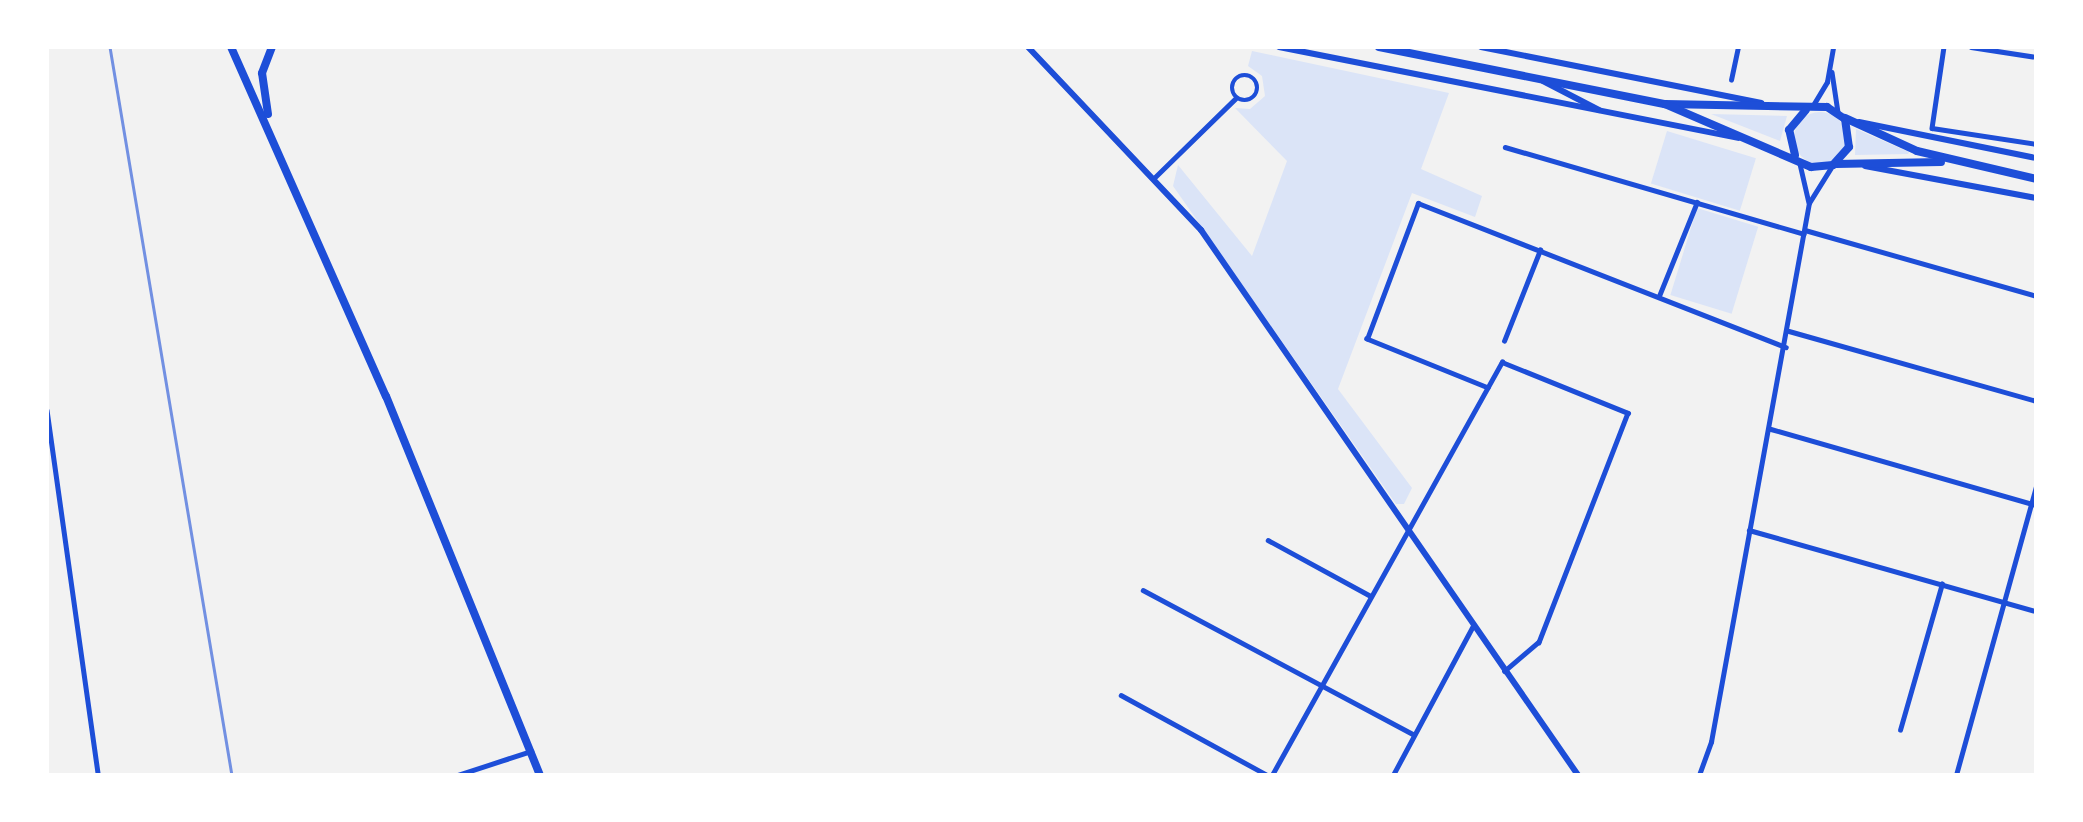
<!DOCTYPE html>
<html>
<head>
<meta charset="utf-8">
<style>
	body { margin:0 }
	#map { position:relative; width:2083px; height:822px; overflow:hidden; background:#f2f2f2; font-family:"Titillium Web",sans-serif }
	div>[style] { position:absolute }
	.green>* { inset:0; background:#dbe4f7; transform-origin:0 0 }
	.round { border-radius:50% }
	.minor>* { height:4.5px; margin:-2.25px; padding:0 2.25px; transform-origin:2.25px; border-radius:2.25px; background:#1d4ed8 }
	.minor>.ring { margin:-2.25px; padding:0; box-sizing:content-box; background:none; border:4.5px solid #1d4ed8; border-radius:50% }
	.tertiary>* { height:6px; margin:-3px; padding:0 3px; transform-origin:3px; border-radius:3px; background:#1d4ed8 }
	.primary>* { height:8px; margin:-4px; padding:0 4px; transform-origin:4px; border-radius:4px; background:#1d4ed8 }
	.rail>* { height:2.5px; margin:-1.25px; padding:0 1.25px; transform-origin:1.25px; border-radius:1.25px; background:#7290e2 }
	span { translate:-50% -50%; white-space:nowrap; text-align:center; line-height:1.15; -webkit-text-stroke:5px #fff; paint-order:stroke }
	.frame { position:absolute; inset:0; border:49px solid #fff; pointer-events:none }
</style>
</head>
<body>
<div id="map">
	<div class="green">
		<i style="clip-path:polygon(1252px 51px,1449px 93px,1421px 169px,1482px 196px,1475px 217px,1412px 193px,1338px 389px,1412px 488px,1404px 504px,1396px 504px,1173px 186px,1178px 165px,1252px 256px,1287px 161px,1235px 108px,1250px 109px,1265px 96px,1262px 76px,1248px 66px)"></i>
		<i class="round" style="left:1794px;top:112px;width:52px;height:52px"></i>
		<i style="clip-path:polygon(1711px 114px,1787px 116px,1780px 141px)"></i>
		<i style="clip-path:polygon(1856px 129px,1909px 152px,1908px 154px,1855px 155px)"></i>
		<i style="left:1667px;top:131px;width:93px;height:55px;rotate:17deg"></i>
		<i style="left:1697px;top:208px;width:64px;height:91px;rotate:17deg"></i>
	</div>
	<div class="minor">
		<i style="left:1944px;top:47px;width:82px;rotate:98.4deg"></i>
		<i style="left:1932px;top:128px;width:105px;rotate:8.7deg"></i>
		<i style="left:1971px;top:47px;width:66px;rotate:8.7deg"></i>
		<i style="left:1832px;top:72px;width:40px;rotate:81.5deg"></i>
		<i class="ring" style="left:1232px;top:75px;width:21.5px;height:21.5px"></i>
		<i style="left:1731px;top:80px;width:34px;rotate:-78deg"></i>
		<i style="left:1812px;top:107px;width:29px;rotate:-59deg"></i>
		<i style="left:1827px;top:82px;width:36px;rotate:-80deg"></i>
		<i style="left:1505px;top:147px;width:311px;rotate:16.2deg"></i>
		<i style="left:1800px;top:164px;width:39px;rotate:77deg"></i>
		<i style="left:1155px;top:177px;width:113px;rotate:-44.3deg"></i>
		<i style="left:1805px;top:230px;width:240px;rotate:15.9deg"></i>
		<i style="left:1659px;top:296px;width:101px;rotate:-68deg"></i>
		<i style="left:1789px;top:331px;width:257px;rotate:15.8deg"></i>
		<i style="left:1504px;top:341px;width:98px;rotate:-68.4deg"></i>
		<i style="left:1488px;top:388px;width:131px;rotate:-158deg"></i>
		<i style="left:1367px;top:339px;width:145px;rotate:-69.4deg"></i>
		<i style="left:1418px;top:203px;width:395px;rotate:21.4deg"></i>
		<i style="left:47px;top:410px;width:369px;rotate:82deg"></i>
		<i style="left:1771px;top:429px;width:276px;rotate:16deg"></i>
		<i style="left:1749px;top:530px;width:298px;rotate:15.8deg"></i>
		<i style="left:1268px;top:540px;width:115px;rotate:28.6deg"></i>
		<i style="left:1143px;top:590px;width:307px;rotate:28.1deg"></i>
		<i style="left:1121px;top:695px;width:166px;rotate:28.7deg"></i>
		<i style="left:1900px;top:730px;width:152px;rotate:-74deg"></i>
		<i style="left:458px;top:775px;width:77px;rotate:-18.2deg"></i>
		<i style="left:1272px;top:775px;width:473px;rotate:-60.9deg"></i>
		<i style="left:1502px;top:362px;width:136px;rotate:22deg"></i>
		<i style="left:1628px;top:413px;width:246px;rotate:111.2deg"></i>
		<i style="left:1539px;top:642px;width:45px;rotate:139.5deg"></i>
		<i style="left:1393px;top:775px;width:169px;rotate:-61.8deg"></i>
		<i style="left:1699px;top:775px;width:35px;rotate:-70deg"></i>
		<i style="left:1711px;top:742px;width:548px;rotate:-79.7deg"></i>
		<i style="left:1809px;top:203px;width:44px;rotate:-58.1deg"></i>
		<i style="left:1956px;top:775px;width:299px;rotate:-74.5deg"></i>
	</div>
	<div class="tertiary">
		<i style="left:1028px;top:47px;width:252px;rotate:46.6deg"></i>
		<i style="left:1201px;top:230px;width:663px;rotate:55.33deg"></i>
		<i style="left:1279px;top:47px;width:468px;rotate:11.2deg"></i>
		<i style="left:1481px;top:47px;width:286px;rotate:11.3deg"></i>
		<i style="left:1543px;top:81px;width:63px;rotate:27.4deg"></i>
		<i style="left:1859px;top:122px;width:181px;rotate:11.5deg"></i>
		<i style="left:1865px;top:166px;width:174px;rotate:10.6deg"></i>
	</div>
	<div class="primary">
		<i style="left:231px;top:47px;width:382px;rotate:66.1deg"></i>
		<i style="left:386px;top:396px;width:409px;rotate:67.9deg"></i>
		<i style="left:1379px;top:47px;width:292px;rotate:11.3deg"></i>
		<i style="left:1665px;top:104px;width:162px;rotate:1.1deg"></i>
		<i style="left:1827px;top:107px;width:22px;rotate:34deg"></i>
		<i style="left:1845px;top:119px;width:28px;rotate:82deg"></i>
		<i style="left:1849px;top:147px;width:24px;rotate:132deg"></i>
		<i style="left:1833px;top:165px;width:22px;rotate:175deg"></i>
		<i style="left:1811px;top:167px;width:159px;rotate:-156.7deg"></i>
		<i style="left:268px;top:114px;width:41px;rotate:-98.3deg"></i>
		<i style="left:262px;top:73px;width:28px;rotate:-69deg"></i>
		<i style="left:1845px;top:118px;width:79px;rotate:24.6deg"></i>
		<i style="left:1917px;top:151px;width:122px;rotate:13.2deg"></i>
		<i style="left:1795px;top:155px;width:26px;rotate:-103deg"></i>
		<i style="left:1789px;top:130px;width:26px;rotate:-50deg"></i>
		<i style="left:1836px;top:164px;width:105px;rotate:-1.1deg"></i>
	</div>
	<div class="rail">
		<i style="left:110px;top:47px;width:738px;rotate:80.49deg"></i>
	</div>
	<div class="frame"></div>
</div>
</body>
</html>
